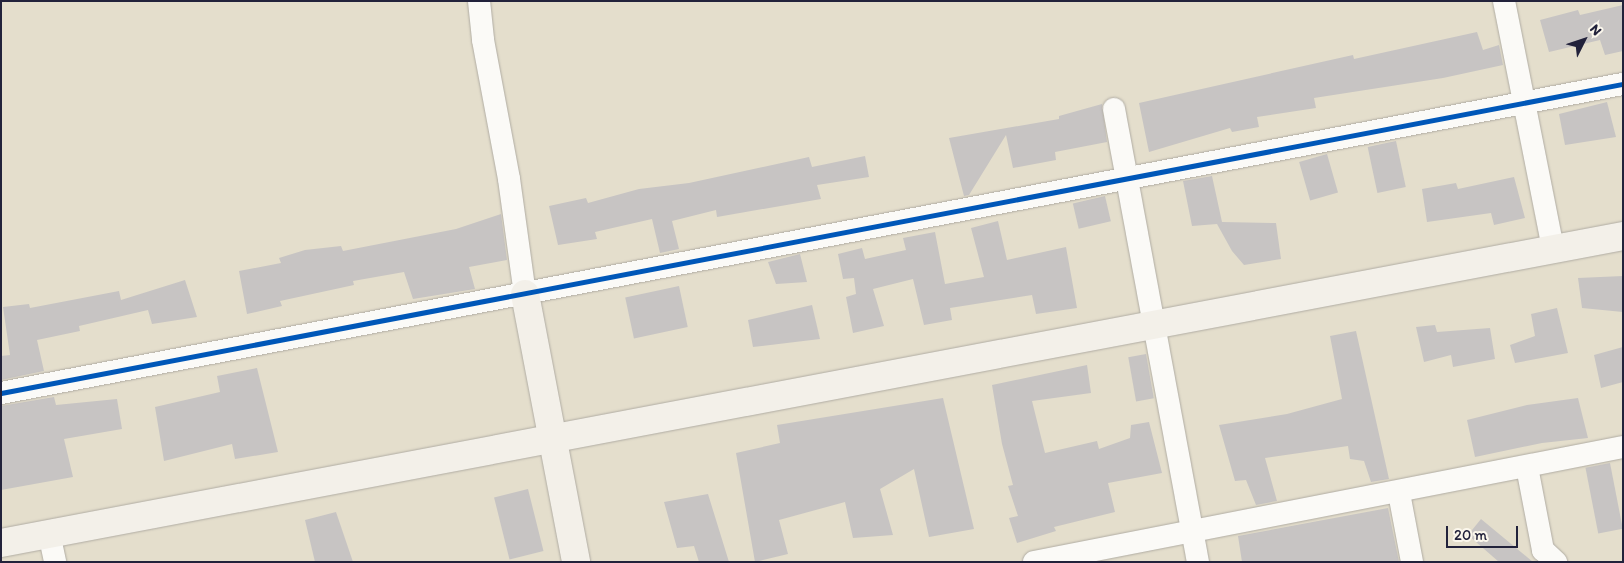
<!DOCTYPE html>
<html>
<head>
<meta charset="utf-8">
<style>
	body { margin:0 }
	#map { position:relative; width:1624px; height:563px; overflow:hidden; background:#e4decc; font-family:Itim,sans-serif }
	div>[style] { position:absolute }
	.building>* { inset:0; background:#c7c4c3; transform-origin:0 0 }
	.roads { filter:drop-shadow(0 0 1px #b0aca3) drop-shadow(0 0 1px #b0aca3) }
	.street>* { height:22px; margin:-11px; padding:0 11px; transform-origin:11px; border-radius:11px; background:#fbfaf7 }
	.secondary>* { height:28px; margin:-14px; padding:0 14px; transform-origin:14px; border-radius:14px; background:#f3f0e9 }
	.cycleway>* { height:5px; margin:-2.5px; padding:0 2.5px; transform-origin:2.5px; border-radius:2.5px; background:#0057b8 }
	span { translate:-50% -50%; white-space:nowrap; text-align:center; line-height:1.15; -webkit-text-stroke:4px #fbf7ec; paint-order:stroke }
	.frame { position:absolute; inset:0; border:2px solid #22223b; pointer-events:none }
	.north { position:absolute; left:1559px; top:15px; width:50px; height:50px; -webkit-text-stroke:4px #fbf7ec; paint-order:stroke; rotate:49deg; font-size:14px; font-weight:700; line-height:20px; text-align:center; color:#22223b }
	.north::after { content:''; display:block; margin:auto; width:18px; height:22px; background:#22223b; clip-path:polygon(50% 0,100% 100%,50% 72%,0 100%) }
	.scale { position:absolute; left:1446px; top:526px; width:72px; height:22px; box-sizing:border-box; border:2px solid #22223b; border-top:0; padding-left:6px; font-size:15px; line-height:18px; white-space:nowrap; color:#22223b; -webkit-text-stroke:4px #fbf7ec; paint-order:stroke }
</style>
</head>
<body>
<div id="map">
	<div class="building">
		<i style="clip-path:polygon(1623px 5px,1623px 51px,1605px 55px,1600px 40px,1549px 52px,1540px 20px,1578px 10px,1580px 15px)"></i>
		<i style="clip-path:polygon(1477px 32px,1483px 50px,1499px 45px,1503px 65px,1443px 78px,1314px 98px,1316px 108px,1257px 117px,1259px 127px,1232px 132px,1230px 128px,1149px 152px,1139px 103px,1353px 55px,1354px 59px)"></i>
		<i style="clip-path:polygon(1607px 102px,1616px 137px,1565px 145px,1559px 114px)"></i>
		<i style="clip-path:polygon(1102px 104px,1107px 142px,1055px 152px,1056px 160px,1013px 168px,1006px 135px,969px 195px,964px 196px,949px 138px,1059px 119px,1059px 116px)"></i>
		<i style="left:1396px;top:141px;width:47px;height:29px;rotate:78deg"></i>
		<i style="left:1327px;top:154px;width:40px;height:29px;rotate:74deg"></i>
		<i style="clip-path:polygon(865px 156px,869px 177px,817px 185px,821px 199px,717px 217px,716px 210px,672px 221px,679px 249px,660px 253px,652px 219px,595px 232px,597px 239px,558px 245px,549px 206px,586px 198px,588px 203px,639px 189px,689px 183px,809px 157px,812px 167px)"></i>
		<i style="clip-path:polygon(1212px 176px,1222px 222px,1276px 223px,1281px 259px,1244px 265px,1232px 251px,1217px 224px,1192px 226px,1183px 181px)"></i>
		<i style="clip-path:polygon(1514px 177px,1525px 218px,1494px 225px,1491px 213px,1427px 222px,1422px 189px,1456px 183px,1458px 189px)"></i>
		<i style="left:1105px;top:196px;width:26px;height:33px;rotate:77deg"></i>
		<i style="clip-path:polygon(501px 214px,507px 260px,469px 267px,475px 289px,413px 299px,404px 272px,353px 281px,354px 285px,280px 301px,282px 306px,247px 314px,239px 271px,281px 263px,279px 258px,305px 250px,341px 246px,343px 251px,456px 229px)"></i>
		<i style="clip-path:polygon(998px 221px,1007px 260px,1066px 247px,1077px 308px,1036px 314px,1032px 295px,950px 308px,952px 320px,924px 325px,913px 279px,873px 289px,884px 326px,853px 333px,846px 297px,856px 294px,854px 278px,843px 279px,838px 254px,862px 248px,865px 259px,906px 250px,903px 238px,935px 232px,945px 284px,984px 277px,971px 228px)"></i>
		<i style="clip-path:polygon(800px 254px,807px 282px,776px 284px,768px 262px)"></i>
		<i style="clip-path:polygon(1623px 276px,1623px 312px,1582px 308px,1578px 278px)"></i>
		<i style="clip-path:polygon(185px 280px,197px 317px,152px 324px,148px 310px,79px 326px,80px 331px,37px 340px,44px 371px,1px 380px,1px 356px,10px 355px,3px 307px,29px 304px,30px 308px,119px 291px,121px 300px)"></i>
		<i style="left:679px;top:286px;width:42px;height:55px;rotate:78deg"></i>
		<i style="clip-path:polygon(812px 305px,820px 339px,753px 347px,748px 320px)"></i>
		<i style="clip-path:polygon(1557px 308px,1568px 353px,1515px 363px,1510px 345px,1535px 336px,1531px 314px)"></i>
		<i style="clip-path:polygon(1435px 325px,1437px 332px,1490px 328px,1495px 359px,1453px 367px,1451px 355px,1424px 362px,1416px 327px)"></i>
		<i style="clip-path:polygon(1356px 331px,1389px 479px,1371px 482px,1364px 461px,1350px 459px,1348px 446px,1265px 458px,1277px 501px,1256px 505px,1246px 480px,1235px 481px,1219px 425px,1287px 414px,1342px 399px,1330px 336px)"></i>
		<i style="clip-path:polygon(1623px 347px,1623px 382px,1601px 388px,1594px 355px)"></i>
		<i style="left:1146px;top:354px;width:45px;height:18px;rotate:80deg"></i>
		<i style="clip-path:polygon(1087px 365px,1091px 393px,1032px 401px,1045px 453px,1097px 441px,1099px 449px,1130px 438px,1131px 425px,1149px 422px,1162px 473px,1108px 483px,1115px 512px,1054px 527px,1056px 531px,1017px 543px,1009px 518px,1018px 516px,1008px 486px,1013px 485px,1002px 444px,992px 385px)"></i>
		<i style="clip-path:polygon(257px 368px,278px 452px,235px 459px,232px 444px,164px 461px,155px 407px,220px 392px,217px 376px)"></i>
		<i style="clip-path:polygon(54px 397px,56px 405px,117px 399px,122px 429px,64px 439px,73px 477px,1px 490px,1px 406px)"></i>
		<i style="clip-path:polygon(943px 398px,974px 529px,929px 537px,914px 469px,880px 489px,893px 535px,853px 538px,845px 502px,779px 520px,788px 554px,755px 562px,736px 453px,780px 443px,777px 425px)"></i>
		<i style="clip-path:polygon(1578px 398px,1588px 438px,1542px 443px,1475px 457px,1467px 420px,1527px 405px)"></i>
		<i style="left:1610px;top:463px;width:67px;height:25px;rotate:79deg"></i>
		<i style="left:528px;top:489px;width:64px;height:35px;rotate:76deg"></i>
		<i style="clip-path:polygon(708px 494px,729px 562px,699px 562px,694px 546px,677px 548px,664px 502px)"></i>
		<i style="clip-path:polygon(1388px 508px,1399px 562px,1242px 562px,1238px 536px)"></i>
		<i style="clip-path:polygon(336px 512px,353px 562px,315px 562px,305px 520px)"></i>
		<i style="clip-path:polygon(1481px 519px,1533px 562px,1499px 562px,1468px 535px)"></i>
	</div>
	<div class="roads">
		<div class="street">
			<i style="left:479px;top:1px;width:39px;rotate:84deg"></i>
			<i style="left:483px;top:40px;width:141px;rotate:79.4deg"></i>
			<i style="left:509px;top:179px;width:116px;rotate:82.1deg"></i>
			<i style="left:1504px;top:1px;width:253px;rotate:78.8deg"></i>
			<i style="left:1114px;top:109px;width:461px;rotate:79.5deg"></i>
			<i style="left:1px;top:393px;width:1651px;rotate:-10.79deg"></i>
			<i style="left:1527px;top:467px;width:85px;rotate:79.1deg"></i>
			<i style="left:1543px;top:550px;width:18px;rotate:43deg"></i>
			<i style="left:1399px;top:493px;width:70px;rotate:79.3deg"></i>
			<i style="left:49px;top:533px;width:30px;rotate:78deg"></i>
			<i style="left:1034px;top:562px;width:600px;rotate:-11.05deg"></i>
		</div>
		<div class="secondary">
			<i style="left:525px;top:294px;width:273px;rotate:79.2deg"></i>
			<i style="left:1px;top:543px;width:1651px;rotate:-10.72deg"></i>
		</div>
	</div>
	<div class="cycleway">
		<i style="left:1px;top:393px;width:1651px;rotate:-10.79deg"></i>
	</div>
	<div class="frame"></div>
	<div class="north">N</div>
	<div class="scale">20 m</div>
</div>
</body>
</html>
